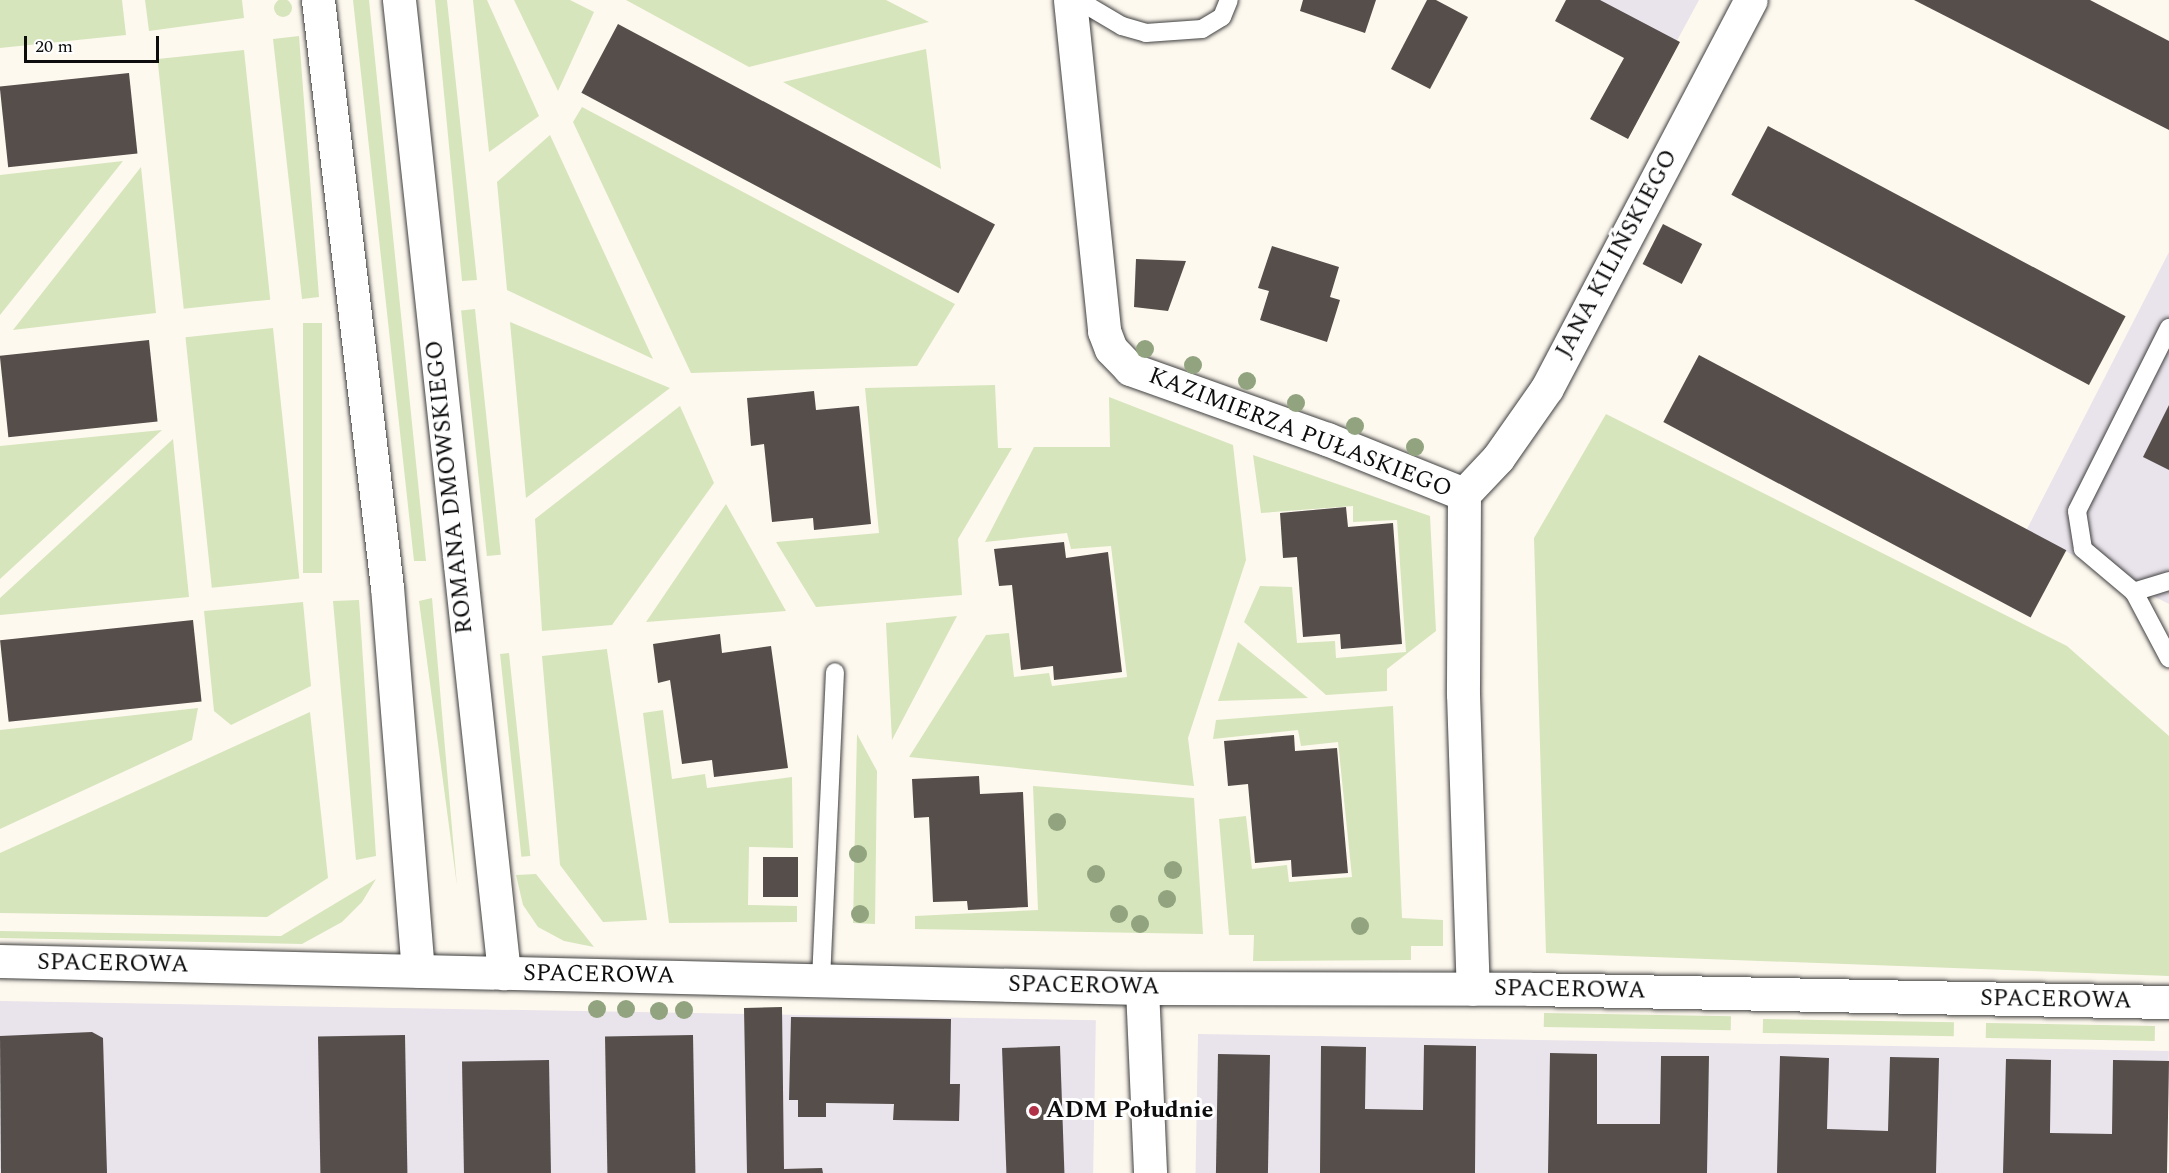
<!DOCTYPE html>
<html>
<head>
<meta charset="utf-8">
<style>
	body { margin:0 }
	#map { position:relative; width:2169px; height:1173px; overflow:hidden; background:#fef9ef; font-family:Spectral,serif }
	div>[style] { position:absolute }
	.industrial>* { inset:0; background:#e9e3eb; transform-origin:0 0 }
	.green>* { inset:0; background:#d6e5bc; transform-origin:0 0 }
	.round { border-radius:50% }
	.building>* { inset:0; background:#554e4b; transform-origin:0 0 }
	.roads { filter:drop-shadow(0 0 2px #404040) drop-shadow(0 0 2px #404040) }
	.lane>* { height:18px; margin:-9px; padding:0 9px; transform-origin:9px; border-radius:9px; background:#fff }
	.street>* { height:33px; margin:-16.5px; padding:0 16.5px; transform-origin:16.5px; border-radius:16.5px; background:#fff }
	.trees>* { width:18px; height:18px; margin:-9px; border-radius:50%; background:#91a47f }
	.dots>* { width:16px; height:16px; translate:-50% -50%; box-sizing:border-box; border:3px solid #fff; border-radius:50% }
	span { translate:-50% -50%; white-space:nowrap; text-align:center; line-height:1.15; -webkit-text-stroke:6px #fff; paint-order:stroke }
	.street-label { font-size:24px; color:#0d0d0d }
	.poi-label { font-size:24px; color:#0d0d0d; font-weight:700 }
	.left { translate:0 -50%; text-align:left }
	.scale { position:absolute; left:24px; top:36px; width:135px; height:27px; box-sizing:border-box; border:3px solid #0d0d0d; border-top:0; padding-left:8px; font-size:18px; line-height:21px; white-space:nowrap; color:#0d0d0d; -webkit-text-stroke:4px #fff; paint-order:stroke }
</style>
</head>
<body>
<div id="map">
	<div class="industrial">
		<i style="clip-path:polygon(1589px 0,1699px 0,1673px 48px)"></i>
		<i style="clip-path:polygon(2169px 252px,2169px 604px,2026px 531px)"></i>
		<i style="left:0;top:1001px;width:1096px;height:172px;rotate:1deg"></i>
		<i style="left:1198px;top:1034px;width:971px;height:139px;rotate:1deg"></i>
	</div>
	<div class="green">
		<i class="round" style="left:274px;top:-1px;width:18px;height:18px"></i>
		<i style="clip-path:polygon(0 0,122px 0,126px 35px,0 48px)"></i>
		<i style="clip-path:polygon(145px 0,242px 0,244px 18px,149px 31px)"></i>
		<i style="clip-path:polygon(353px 0,369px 0,426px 561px,414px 561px)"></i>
		<i style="clip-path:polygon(435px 0,447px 0,477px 280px,462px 281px)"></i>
		<i style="clip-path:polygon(473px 0,487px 0,539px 116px,489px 152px)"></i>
		<i style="clip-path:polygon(514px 0,570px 0,594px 12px,558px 91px)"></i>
		<i style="clip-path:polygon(626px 0,886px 0,929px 22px,749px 67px)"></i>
		<i style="clip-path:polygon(299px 36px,319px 297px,302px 299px,273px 39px)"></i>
		<i style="clip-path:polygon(926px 49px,941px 169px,783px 82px)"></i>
		<i style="left:244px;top:50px;width:251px;height:87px;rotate:84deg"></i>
		<i style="clip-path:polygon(582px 107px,955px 304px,917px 366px,691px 373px,573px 122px)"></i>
		<i style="clip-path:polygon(550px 135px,653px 359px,507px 290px,497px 182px)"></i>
		<i style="clip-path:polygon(123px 161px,0 315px,0 175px)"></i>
		<i style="clip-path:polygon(141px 167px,156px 313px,13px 330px)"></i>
		<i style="left:475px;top:309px;width:247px;height:14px;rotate:84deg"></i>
		<i style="clip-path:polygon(510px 322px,670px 388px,526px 498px)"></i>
		<i style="left:303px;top:323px;width:19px;height:250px"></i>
		<i style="left:273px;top:328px;width:252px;height:88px;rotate:84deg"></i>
		<i style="clip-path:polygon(995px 385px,998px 448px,1012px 448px,958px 539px,962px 595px,816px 607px,776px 542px,879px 533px,865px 388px)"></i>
		<i style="clip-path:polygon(1109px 397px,1233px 445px,1246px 560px,1188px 738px,1194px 786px,909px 757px,986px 635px,1009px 633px,1014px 677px,1049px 673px,1052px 686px,1127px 677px,1111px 546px,1071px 549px,1067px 533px,985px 542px,1034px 447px,1110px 447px)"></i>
		<i style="clip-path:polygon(680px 406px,714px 483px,612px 625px,542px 631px,535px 519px)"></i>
		<i style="clip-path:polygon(1606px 414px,2067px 646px,2169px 736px,2169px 976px,1546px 953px,1534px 538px)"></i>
		<i style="clip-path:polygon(162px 430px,0 579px,0 446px)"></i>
		<i style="clip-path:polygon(173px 439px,189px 597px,0 615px,0 598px)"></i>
		<i style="clip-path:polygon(1253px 455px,1430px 516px,1436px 631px,1387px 669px,1387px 691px,1326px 695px,1244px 622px,1260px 586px,1292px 587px,1297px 643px,1335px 641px,1336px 658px,1406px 652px,1397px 520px,1353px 522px,1353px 506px,1261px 513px)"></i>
		<i style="clip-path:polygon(726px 504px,786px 611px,646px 622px)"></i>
		<i style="clip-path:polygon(432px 598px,457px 886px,419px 601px)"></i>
		<i style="clip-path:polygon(359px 600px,376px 856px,356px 860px,333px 601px)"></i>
		<i style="clip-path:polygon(303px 602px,311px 686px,231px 725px,214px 711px,204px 611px)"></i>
		<i style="clip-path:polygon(957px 616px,892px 740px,892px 741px,886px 623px)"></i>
		<i style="clip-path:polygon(1238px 642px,1308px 698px,1218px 701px)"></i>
		<i style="clip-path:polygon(607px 649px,607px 650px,647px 920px,603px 922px,560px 865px,542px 656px)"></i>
		<i style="left:509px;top:653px;width:204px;height:9px;rotate:84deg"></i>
		<i style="clip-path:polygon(1393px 706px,1402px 918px,1443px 920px,1443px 946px,1411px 946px,1411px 960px,1253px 961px,1254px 935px,1229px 935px,1219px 819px,1246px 816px,1252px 869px,1287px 865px,1289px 882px,1352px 877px,1338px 742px,1301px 746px,1298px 730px,1213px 739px,1216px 720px)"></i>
		<i style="clip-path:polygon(198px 708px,192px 740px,0 829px,0 730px)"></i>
		<i style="clip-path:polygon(663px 710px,672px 779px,705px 774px,707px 788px,792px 777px,793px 848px,749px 847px,748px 905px,797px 906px,797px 922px,669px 923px,643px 713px)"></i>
		<i style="clip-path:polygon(310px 712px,328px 878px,267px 917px,0 913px,0 853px)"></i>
		<i style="clip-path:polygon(857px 734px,877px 771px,875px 924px,853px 923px)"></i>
		<i style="clip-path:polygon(1033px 786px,1194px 798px,1203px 934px,915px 929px,915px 916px,1038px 910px)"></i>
		<i style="clip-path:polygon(536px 874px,594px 947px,564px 941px,538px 927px,523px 905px,516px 875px)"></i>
		<i style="clip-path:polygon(376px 879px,362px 902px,342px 922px,302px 944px,0 938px,0 931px,281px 936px)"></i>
		<i style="left:1544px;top:1013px;width:187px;height:14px;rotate:1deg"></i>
		<i style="left:1763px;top:1019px;width:191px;height:14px;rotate:1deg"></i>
		<i style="left:1986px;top:1023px;width:169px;height:15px;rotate:1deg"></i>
	</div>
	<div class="building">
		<i style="clip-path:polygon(1303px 0,1376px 0,1365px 33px,1300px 11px)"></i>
		<i style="clip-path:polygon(1427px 0,1436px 0,1468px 17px,1430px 89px,1391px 69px)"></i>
		<i style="clip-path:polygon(1566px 0,1600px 0,1680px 42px,1628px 139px,1590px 119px,1624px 58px,1555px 21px)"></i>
		<i style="clip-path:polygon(1914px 0,2090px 0,2169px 41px,2169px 130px)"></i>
		<i style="left:618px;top:24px;width:427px;height:78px;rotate:28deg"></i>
		<i style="left:129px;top:73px;width:81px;height:130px;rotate:84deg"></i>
		<i style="left:1768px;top:126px;width:405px;height:78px;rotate:28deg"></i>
		<i style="left:1663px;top:224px;width:44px;height:45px;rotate:27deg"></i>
		<i style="clip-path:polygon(1272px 246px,1339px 267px,1330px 297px,1340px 300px,1327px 342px,1260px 320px,1269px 291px,1258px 288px)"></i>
		<i style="clip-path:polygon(1136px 259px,1186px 261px,1168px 311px,1134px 307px)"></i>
		<i style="left:149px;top:340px;width:82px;height:150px;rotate:84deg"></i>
		<i style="left:1699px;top:355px;width:416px;height:76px;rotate:28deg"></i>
		<i style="clip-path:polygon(814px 391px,816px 410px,859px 406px,871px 524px,814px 530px,813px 518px,772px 522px,764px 444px,751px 446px,747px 398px)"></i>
		<i style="clip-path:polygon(2169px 405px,2169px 470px,2143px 457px)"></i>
		<i style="clip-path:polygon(1346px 507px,1348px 527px,1393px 523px,1402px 644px,1341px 649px,1340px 634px,1303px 637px,1297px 557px,1283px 558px,1280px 513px)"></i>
		<i style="clip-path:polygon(1064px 542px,1066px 558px,1108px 552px,1122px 672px,1054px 680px,1053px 666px,1021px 670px,1012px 585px,999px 586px,994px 549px)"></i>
		<i style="left:193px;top:620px;width:82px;height:194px;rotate:84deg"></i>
		<i style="clip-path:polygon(720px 634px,722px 653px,771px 646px,788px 768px,714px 777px,712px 760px,682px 764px,670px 680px,658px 683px,653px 644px)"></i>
		<i style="clip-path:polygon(1294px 735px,1295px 751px,1337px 748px,1348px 873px,1292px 877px,1291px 860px,1255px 863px,1248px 784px,1228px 786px,1224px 741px)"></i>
		<i style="clip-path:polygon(979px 776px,980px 794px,1023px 792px,1028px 907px,968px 910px,967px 901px,933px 902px,929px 817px,914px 818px,912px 779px)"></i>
		<i style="left:763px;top:857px;width:35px;height:40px"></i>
		<i style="clip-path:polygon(782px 1007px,784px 1169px,822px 1168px,823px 1173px,747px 1173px,744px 1008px)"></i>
		<i style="clip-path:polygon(791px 1017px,951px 1019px,950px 1084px,960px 1084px,959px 1121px,893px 1120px,894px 1104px,826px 1103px,826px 1117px,798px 1117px,798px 1100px,789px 1100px)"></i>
		<i style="clip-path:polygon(92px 1032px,103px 1038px,107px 1173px,1px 1173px,0 1036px)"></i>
		<i style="left:405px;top:1035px;width:138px;height:87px;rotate:89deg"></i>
		<i style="left:693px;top:1035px;width:138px;height:88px;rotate:89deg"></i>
		<i style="clip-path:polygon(1424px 1045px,1476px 1046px,1475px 1173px,1320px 1173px,1321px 1046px,1366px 1047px,1365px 1109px,1423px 1110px)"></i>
		<i style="left:1060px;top:1046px;width:127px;height:58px;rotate:88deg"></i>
		<i style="clip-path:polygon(1550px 1053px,1597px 1054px,1597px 1124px,1660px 1124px,1661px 1056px,1709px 1056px,1707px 1173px,1548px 1173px)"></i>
		<i style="left:1218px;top:1054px;width:52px;height:119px;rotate:1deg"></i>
		<i style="clip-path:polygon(1780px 1056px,1829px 1058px,1827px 1129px,1888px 1131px,1890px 1057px,1939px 1058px,1936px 1173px,1777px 1173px)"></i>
		<i style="clip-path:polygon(2006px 1059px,2051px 1060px,2050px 1133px,2112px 1134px,2113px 1060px,2169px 1061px,2167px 1173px,2003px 1173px)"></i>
		<i style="left:549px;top:1060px;width:113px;height:87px;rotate:89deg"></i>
	</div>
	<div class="roads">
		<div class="lane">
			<i style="left:1078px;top:0;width:51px;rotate:30.6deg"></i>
			<i style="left:1122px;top:26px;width:25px;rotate:16deg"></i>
			<i style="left:1146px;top:33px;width:56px;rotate:-4.1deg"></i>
			<i style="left:1202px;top:29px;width:23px;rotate:-31deg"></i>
			<i style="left:1222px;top:17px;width:18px;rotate:-68deg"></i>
			<i style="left:2169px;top:581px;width:37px;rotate:163deg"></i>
			<i style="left:2134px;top:592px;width:75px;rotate:62.1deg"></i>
			<i style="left:2134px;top:592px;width:67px;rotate:-139.9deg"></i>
			<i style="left:2083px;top:549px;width:38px;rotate:-99deg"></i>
			<i style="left:2077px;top:511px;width:205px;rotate:-63.3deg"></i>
			<i style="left:821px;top:980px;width:308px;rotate:-87.4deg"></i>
		</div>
		<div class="street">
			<i style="left:318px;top:0;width:591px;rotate:83.3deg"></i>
			<i style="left:387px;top:587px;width:385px;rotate:85.4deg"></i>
			<i style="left:399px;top:0;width:979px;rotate:83.84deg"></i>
			<i style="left:1070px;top:0;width:333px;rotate:84.1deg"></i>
			<i style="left:1104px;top:331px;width:19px;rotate:69deg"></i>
			<i style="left:1111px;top:349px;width:28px;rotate:46deg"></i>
			<i style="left:1130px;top:369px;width:209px;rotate:19.6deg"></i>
			<i style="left:1327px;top:439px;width:148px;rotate:21.9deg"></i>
			<i style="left:1464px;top:494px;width:200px;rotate:90.3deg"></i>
			<i style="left:1463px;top:694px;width:295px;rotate:88.1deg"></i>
			<i style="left:1464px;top:494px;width:50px;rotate:-46.6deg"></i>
			<i style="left:1498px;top:458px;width:85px;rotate:-55deg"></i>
			<i style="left:1547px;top:388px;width:438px;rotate:-62.3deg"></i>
			<i style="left:0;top:961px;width:1142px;rotate:1.35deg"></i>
			<i style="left:1142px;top:988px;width:388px;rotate:0.1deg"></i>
			<i style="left:1530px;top:989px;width:639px;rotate:1.17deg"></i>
			<i style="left:1142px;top:988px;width:185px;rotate:87.5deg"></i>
		</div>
	</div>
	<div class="trees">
		<i style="left:1145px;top:349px"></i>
		<i style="left:1193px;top:365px"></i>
		<i style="left:1247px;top:381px"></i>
		<i style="left:1296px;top:403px"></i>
		<i style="left:1355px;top:426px"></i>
		<i style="left:1415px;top:447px"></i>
		<i style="left:1057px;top:822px"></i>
		<i style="left:858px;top:854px"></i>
		<i style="left:1173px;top:870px"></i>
		<i style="left:1096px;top:874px"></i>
		<i style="left:1167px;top:899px"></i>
		<i style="left:860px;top:914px"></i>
		<i style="left:1119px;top:914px"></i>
		<i style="left:1140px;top:924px"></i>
		<i style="left:1360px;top:926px"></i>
		<i style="left:597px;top:1009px"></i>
		<i style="left:626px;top:1009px"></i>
		<i style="left:684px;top:1010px"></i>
		<i style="left:659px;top:1011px"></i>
	</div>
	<div class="dots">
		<i style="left:1034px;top:1111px;background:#b13248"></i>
	</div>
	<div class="street-label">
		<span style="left:1617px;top:254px;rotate:-62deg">JANA KILIŃSKIEGO</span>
		<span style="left:1300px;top:433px;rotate:21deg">KAZIMIERZA PUŁASKIEGO</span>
		<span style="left:450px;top:487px;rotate:-96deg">ROMANA DMOWSKIEGO</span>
		<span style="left:113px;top:964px;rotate:1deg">SPACEROWA</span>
		<span style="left:599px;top:975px;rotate:1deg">SPACEROWA</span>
		<span style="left:1084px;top:986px;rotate:1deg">SPACEROWA</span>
		<span style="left:1570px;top:990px;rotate:1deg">SPACEROWA</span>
		<span style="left:2056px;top:1000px;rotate:1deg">SPACEROWA</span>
	</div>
	<div class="poi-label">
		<span class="left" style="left:1046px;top:1111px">ADM Południe</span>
	</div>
	<div class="scale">20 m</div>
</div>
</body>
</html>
